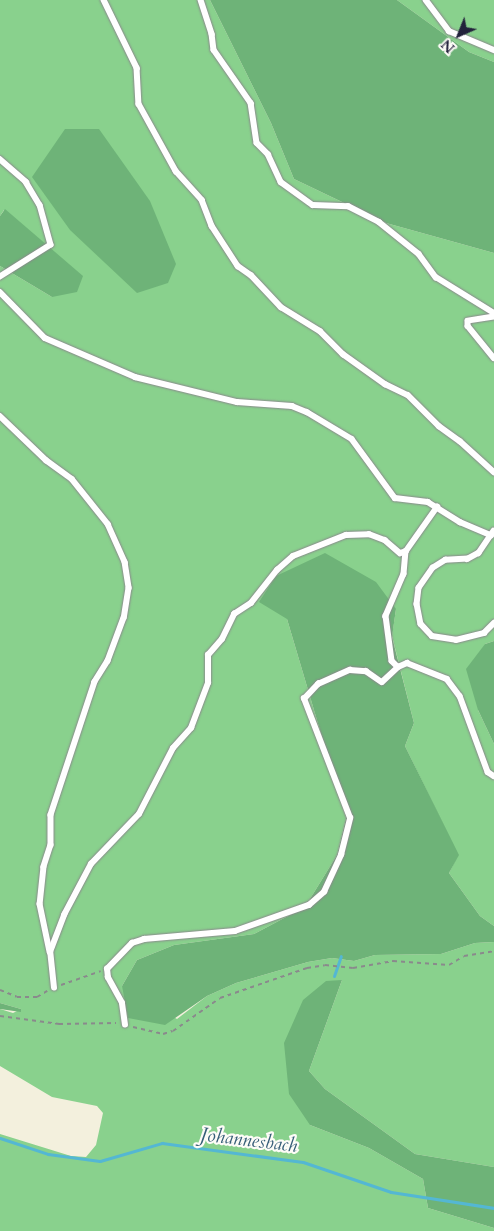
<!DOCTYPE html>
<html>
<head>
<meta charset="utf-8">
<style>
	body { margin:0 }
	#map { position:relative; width:494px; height:1231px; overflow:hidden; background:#f3f0dd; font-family:Cardo,serif }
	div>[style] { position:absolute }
	.green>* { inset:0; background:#89d18d }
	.forest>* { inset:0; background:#6eb378 }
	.stream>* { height:3px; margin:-1.5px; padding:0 1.5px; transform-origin:1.5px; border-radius:1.5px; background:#54b7d3 }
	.path>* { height:2px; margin-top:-1px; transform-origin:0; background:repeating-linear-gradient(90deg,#8a898c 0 4px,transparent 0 8px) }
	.roads { filter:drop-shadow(0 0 1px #8a898c) drop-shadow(0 0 1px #8a898c) }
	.lane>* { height:5.5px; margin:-2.75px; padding:0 2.75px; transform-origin:2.75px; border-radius:2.75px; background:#fff }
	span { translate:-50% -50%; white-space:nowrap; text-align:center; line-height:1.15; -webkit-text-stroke:4.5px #fdfcf7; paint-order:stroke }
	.water-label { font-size:19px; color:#365e78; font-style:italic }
	.north { position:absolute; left:434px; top:10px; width:50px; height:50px; -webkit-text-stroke:4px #fdfcf7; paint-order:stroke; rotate:224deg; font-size:14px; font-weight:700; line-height:20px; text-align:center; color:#22223b }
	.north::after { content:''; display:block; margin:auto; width:18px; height:22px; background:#22223b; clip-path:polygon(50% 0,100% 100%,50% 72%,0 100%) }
</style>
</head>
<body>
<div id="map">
	<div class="green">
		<i style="clip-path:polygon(0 0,210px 0,271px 123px,294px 179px,386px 223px,494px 253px,494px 641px,485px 644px,478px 710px,494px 744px,494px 926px,480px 916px,449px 873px,458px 855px,405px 746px,414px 723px,392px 636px,396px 609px,287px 619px,346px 818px,337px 855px,305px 907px,254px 934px,174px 945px,137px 960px,122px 986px,177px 1019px,207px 996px,236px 983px,308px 962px,332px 958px,354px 961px,375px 955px,441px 954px,475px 943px,494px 942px,494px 1167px,415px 1154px,325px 1089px,309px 1071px,342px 980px,304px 1000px,310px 1125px,369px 1148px,423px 1179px,428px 1208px,494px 1228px,494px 1231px,0 1231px,0 1134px,71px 1156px,86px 1157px,96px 1145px,103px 1113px,97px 1106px,52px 1097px,0 1066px,0 1009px,13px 1013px,21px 1009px,0 1003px,0 266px,52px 297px,4px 210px,0 216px)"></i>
		<i style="clip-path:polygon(397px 0,494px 0,494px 62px,469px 52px)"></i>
	</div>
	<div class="forest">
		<i style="clip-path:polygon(210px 0,397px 0,469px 52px,494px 62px,494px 253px,386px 223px,294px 179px,271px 123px)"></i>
		<i style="clip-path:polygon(65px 129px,99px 129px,150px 201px,176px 264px,168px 283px,137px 293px,70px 230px,32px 177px)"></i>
		<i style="clip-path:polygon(5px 209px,83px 276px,77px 292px,52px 297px,0 266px,0 216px)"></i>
		<i style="clip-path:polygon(325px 553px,376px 582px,396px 609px,392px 637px,414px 723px,405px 746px,459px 855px,449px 873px,480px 916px,494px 926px,494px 942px,475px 943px,441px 954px,375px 955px,354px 961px,332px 958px,308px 962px,236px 983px,207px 996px,165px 1025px,128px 1018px,122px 986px,137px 960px,174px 945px,254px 934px,305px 907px,337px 855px,346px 818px,287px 619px,259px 602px,276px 576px)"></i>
		<i style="clip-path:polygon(494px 641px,494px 744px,478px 710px,466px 669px,485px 644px)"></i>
		<i style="clip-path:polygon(342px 980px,309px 1071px,325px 1089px,415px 1154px,494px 1167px,494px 1228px,428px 1208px,423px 1179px,369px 1148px,310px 1125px,289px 1094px,284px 1043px,303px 1000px,326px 981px)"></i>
		<i style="clip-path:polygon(0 1003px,21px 1009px,21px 1012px,0 1009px)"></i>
	</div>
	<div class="stream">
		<i style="left:334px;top:976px;width:21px;rotate:-71deg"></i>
		<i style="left:0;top:1138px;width:51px;rotate:18.4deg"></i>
		<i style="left:48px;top:1154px;width:52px;rotate:7.7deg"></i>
		<i style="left:100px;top:1161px;width:65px;rotate:-16.2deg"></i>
		<i style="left:162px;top:1143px;width:142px;rotate:7.7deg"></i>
		<i style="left:303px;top:1162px;width:93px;rotate:18.8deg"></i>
		<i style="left:391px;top:1192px;width:104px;rotate:8.8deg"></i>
	</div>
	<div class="path">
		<i style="left:61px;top:985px;width:42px;rotate:-19.3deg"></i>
		<i style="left:0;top:990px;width:18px;rotate:22deg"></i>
		<i style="left:17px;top:997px;width:20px"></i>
		<i style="left:37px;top:997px;width:12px;rotate:-31deg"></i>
		<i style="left:0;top:1016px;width:60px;rotate:7.7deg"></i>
		<i style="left:59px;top:1024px;width:57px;rotate:-1deg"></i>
		<i style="left:133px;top:1027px;width:31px;rotate:13deg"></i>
		<i style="left:163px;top:1034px;width:10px;rotate:-17deg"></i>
		<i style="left:173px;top:1031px;width:57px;rotate:-35.1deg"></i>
		<i style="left:220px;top:998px;width:92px;rotate:-19deg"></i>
		<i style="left:307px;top:968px;width:18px;rotate:-9deg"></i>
		<i style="left:325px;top:965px;width:28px;rotate:6deg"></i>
		<i style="left:353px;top:968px;width:41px;rotate:-9.9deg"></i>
		<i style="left:393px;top:961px;width:56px;rotate:4.1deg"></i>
		<i style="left:449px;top:965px;width:17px;rotate:-31deg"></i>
		<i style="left:464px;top:956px;width:30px;rotate:-9deg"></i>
	</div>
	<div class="roads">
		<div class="lane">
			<i style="left:104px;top:0;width:76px;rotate:64.1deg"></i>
			<i style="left:137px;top:68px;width:36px;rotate:87deg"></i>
			<i style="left:139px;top:104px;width:77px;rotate:61.1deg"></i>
			<i style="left:176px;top:171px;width:39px;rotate:48deg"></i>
			<i style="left:202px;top:200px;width:28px;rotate:69deg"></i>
			<i style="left:212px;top:226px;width:48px;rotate:57deg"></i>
			<i style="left:238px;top:266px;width:16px;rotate:35deg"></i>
			<i style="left:251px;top:275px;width:44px;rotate:46.8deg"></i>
			<i style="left:281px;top:307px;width:46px;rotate:31.6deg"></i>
			<i style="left:320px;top:331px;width:33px;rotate:45deg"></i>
			<i style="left:343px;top:354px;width:52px;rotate:35.5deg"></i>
			<i style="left:385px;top:384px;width:25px;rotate:26deg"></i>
			<i style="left:408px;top:395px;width:44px;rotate:45deg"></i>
			<i style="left:439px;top:426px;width:26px;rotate:36deg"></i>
			<i style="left:460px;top:441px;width:46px;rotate:42.4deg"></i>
			<i style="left:201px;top:0;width:36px;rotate:72deg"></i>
			<i style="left:212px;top:34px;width:16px;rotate:83deg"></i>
			<i style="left:214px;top:50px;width:65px;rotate:55.1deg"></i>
			<i style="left:251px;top:103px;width:40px;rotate:81.5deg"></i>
			<i style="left:257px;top:143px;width:16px;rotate:45deg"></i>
			<i style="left:268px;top:154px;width:31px;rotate:65deg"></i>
			<i style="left:281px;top:182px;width:39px;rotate:36deg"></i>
			<i style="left:313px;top:205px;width:35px;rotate:2deg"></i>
			<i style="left:348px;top:206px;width:35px;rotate:27deg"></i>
			<i style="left:379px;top:222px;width:51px;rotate:38.7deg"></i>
			<i style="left:419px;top:254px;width:29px;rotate:54deg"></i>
			<i style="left:436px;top:277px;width:68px;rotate:31.8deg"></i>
			<i style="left:426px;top:0;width:39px;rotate:53deg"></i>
			<i style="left:449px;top:31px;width:49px;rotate:22.9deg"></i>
			<i style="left:0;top:159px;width:35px;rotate:41deg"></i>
			<i style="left:26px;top:182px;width:27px;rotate:59deg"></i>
			<i style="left:40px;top:205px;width:41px;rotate:74.6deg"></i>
			<i style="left:51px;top:245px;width:60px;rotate:147.9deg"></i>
			<i style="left:0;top:292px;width:64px;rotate:45.6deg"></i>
			<i style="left:45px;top:338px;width:98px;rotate:23.4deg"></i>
			<i style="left:135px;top:377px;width:105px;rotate:13.8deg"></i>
			<i style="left:237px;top:402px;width:55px;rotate:4.2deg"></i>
			<i style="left:292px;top:406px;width:16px;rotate:22deg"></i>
			<i style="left:307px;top:412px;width:52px;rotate:31deg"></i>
			<i style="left:352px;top:439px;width:73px;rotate:53.9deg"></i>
			<i style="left:395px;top:498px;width:33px;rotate:7deg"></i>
			<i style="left:428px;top:502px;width:38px;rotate:32deg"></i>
			<i style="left:460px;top:522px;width:34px;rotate:23deg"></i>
			<i style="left:494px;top:317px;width:26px;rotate:171deg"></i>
			<i style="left:468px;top:321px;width:5px;rotate:90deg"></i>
			<i style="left:468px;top:326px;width:41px;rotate:50.9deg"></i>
			<i style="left:0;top:416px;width:64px;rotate:43.7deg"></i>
			<i style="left:46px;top:460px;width:32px;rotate:36deg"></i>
			<i style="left:72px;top:479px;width:58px;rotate:51.3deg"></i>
			<i style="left:108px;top:524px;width:42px;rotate:65.9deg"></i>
			<i style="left:125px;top:562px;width:26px;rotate:81deg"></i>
			<i style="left:129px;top:588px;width:30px;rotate:99deg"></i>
			<i style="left:124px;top:618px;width:46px;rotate:110.4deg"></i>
			<i style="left:108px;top:661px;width:25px;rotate:122deg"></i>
			<i style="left:95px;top:682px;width:140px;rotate:108.3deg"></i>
			<i style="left:51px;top:815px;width:30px;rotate:90deg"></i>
			<i style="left:51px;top:845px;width:23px;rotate:108deg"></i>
			<i style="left:44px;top:867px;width:37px;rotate:96deg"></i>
			<i style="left:40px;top:904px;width:49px;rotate:78.2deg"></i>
			<i style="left:494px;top:531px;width:27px;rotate:124deg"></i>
			<i style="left:479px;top:553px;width:13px;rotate:151deg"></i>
			<i style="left:468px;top:559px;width:22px;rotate:177deg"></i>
			<i style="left:446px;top:560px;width:15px;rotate:148deg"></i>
			<i style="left:433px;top:568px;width:24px;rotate:125deg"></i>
			<i style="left:419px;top:588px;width:16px;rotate:97deg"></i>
			<i style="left:417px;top:604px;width:20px;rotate:79deg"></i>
			<i style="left:421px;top:624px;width:16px;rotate:47deg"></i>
			<i style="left:432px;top:636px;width:24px;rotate:9deg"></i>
			<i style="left:456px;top:640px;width:29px;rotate:-14deg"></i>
			<i style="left:484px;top:633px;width:14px;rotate:-45deg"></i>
			<i style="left:406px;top:551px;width:23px;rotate:95deg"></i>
			<i style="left:404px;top:574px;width:46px;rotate:113.2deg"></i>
			<i style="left:386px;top:616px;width:45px;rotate:82.4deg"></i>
			<i style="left:392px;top:661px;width:8px;rotate:45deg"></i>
			<i style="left:398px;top:667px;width:10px;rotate:-24deg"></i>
			<i style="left:407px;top:663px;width:43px;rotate:21.8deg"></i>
			<i style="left:447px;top:679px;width:21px;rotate:53deg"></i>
			<i style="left:460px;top:696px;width:81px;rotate:69.8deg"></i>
			<i style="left:488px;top:772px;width:7px;rotate:34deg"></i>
			<i style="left:54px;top:988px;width:36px;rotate:-96deg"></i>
			<i style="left:50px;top:952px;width:40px;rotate:-69deg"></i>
			<i style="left:64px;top:915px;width:58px;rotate:-62.1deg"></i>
			<i style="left:91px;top:864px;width:69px;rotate:-46.2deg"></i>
			<i style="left:139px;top:814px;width:74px;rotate:-62.7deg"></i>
			<i style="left:173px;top:748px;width:27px;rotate:-48deg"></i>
			<i style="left:191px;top:728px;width:48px;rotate:-69.3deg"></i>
			<i style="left:208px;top:683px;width:28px;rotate:-90deg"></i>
			<i style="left:208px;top:655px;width:21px;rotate:-49deg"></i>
			<i style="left:222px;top:639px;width:28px;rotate:-64deg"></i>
			<i style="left:234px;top:614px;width:20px;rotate:-33deg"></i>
			<i style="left:251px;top:603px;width:42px;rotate:-51.8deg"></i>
			<i style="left:277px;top:570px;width:21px;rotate:-41deg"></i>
			<i style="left:293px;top:556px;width:57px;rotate:-21.6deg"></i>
			<i style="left:346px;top:535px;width:23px;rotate:-2deg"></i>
			<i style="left:369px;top:534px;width:17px;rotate:21deg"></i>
			<i style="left:385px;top:540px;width:20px;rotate:41deg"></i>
			<i style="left:400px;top:553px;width:6px;rotate:-18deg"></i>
			<i style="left:406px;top:551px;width:54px;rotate:-54.8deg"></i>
			<i style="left:125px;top:1025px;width:22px;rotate:-98deg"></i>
			<i style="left:122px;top:1003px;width:29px;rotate:-119deg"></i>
			<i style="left:108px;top:978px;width:9px;rotate:-96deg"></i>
			<i style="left:107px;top:969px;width:36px;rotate:-46deg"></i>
			<i style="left:132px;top:943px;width:13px;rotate:-18deg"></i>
			<i style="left:144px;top:939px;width:91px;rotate:-5deg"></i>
			<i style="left:235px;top:931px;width:78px;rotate:-19.4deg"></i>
			<i style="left:309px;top:905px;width:20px;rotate:-41deg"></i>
			<i style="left:324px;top:892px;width:41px;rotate:-65.3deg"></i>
			<i style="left:341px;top:855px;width:38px;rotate:-76deg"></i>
			<i style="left:350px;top:818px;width:128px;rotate:-111.1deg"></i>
			<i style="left:304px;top:699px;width:21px;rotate:-47deg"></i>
			<i style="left:318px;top:684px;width:35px;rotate:-24deg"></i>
			<i style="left:350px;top:670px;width:16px;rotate:4deg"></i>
			<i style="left:366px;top:671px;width:19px;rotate:35deg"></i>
			<i style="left:382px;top:682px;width:22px;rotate:-43deg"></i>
		</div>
	</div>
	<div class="water-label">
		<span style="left:249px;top:1141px;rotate:7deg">Johannesbach</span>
	</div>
	<div class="north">N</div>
</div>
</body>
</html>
